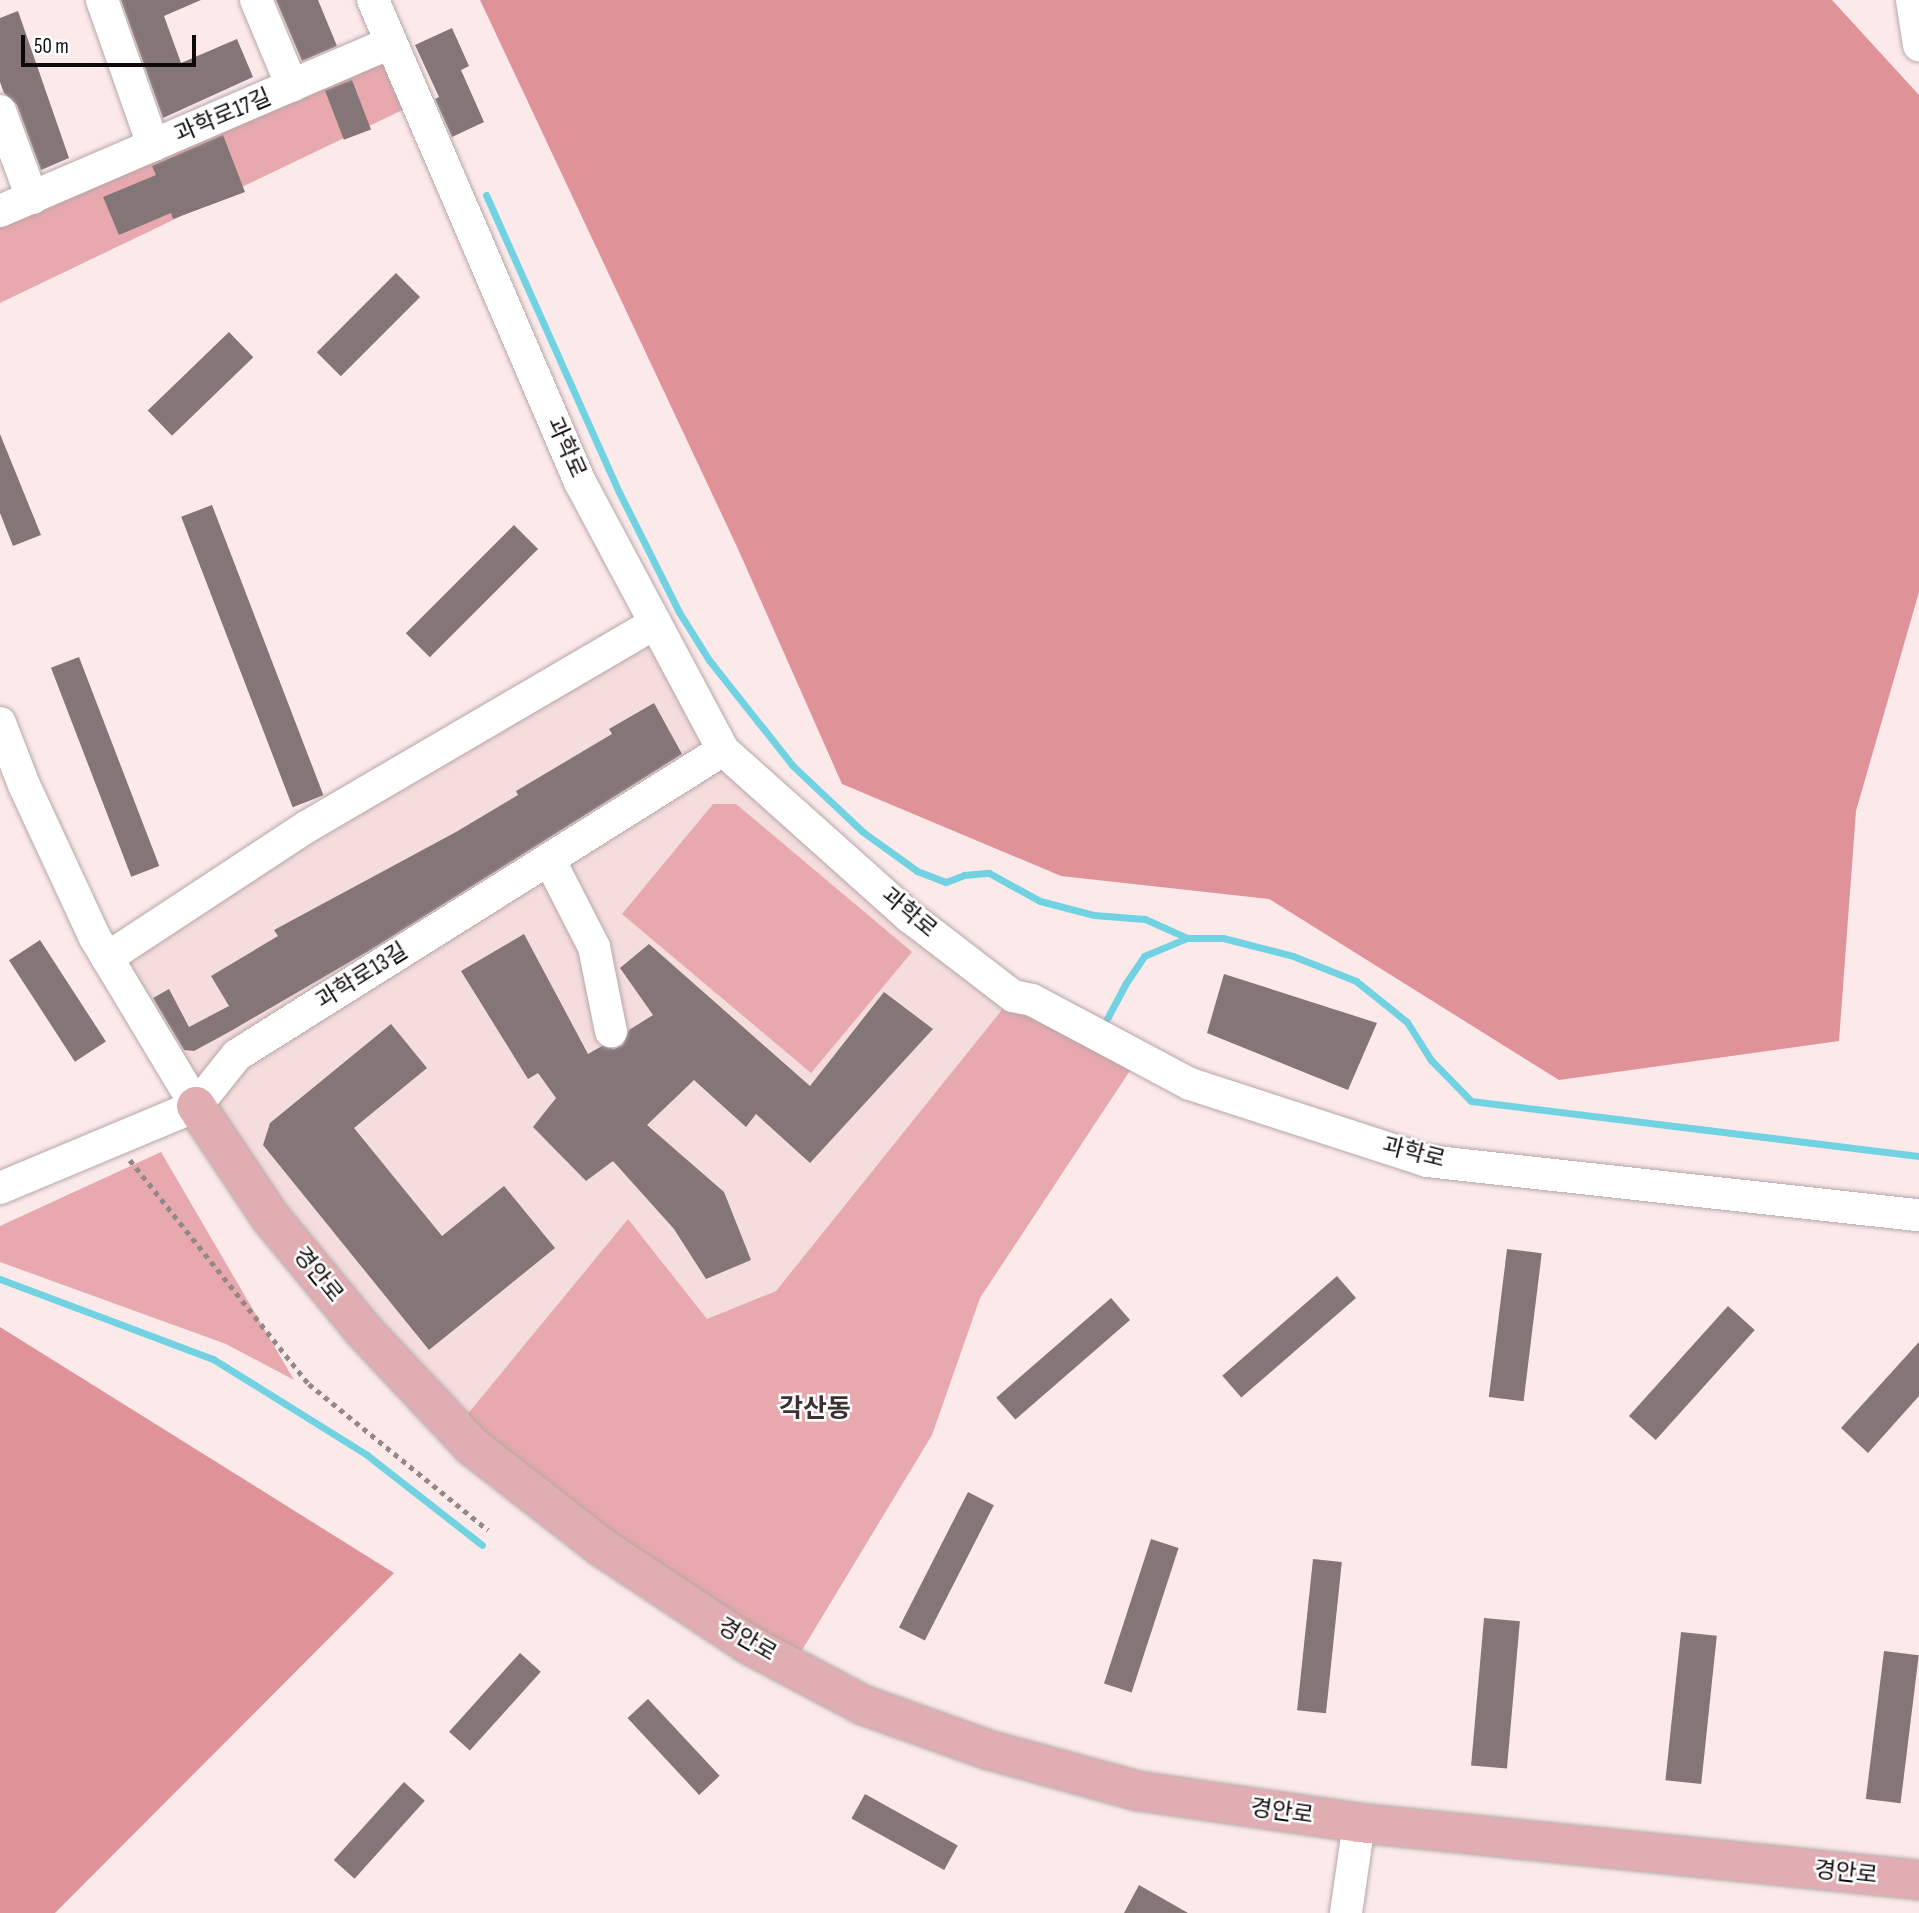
<!DOCTYPE html>
<html>
<head>
<meta charset="utf-8">
<style>
	body { margin:0 }
	#map { position:relative; width:1919px; height:1913px; overflow:hidden; background:#fceaeb; font-family:"Sofia Sans Condensed","Noto Sans KR",sans-serif }
	div>[style] { position:absolute }
	.built>* { inset:0; background:#f5dcdd }
	.green>* { inset:0; background:#e7a9ae }
	.forest>* { inset:0; background:#e09299 }
	.stream>* { height:7px; margin:-3.5px; padding:0 3.5px; transform-origin:3.5px; border-radius:3.5px; background:#71d3e2 }
	.building>* { inset:0; background:#847576; transform-origin:0 0 }
	.path>* { height:4.5px; margin-top:-2.25px; transform-origin:0; background:repeating-linear-gradient(90deg,#948788 0 5px,transparent 0 10px) }
	.roads { filter:drop-shadow(0 0 2px #b6a6a7) drop-shadow(0 0 2px #b6a6a7) }
	.minor>* { height:32px; margin:-16px; padding:0 16px; transform-origin:16px; border-radius:16px; background:#fff }
	.major>* { height:38px; margin:-19px; padding:0 19px; transform-origin:19px; border-radius:19px; background:#dfadb2 }
	span { translate:-50% -50%; white-space:nowrap; text-align:center; line-height:1.15; -webkit-text-stroke:5px #fff; paint-order:stroke }
	.street-label { font-size:23px; color:#0f0a0a }
	.quarter-label { font-size:26px; color:#3d3031; font-weight:700 }
	.scale { position:absolute; left:21px; top:35px; width:175px; height:32px; box-sizing:border-box; border:4px solid #0f0a0a; border-top:0; padding-left:9px; font-size:21px; line-height:24px; white-space:nowrap; color:#0f0a0a; -webkit-text-stroke:5px #fff; paint-order:stroke }
</style>
</head>
<body>
<div id="map">
	<div class="built">
		<i style="clip-path:polygon(655px 623px,723px 750px,1013px 996px,776px 1291px,707px 1319px,628px 1219px,456px 1428px,363px 1330px,107px 958px)"></i>
	</div>
	<div class="green">
		<i style="clip-path:polygon(391px 43px,417px 103px,0 303px,0 211px)"></i>
		<i style="clip-path:polygon(713px 804px,736px 804px,912px 952px,811px 1073px,622px 914px)"></i>
		<i style="clip-path:polygon(1013px 996px,1139px 1057px,980px 1298px,932px 1435px,793px 1665px,456px 1428px,628px 1219px,707px 1319px,776px 1291px)"></i>
		<i style="clip-path:polygon(161px 1152px,294px 1380px,226px 1344px,0 1262px,0 1226px)"></i>
	</div>
	<div class="forest">
		<i style="clip-path:polygon(480px 0,1832px 0,1919px 95px,1919px 592px,1856px 811px,1839px 1041px,1559px 1080px,1269px 899px,1061px 876px,842px 784px,738px 549px)"></i>
		<i style="clip-path:polygon(0 1327px,394px 1573px,55px 1913px,0 1913px)"></i>
	</div>
	<div class="stream">
		<i style="left:486px;top:195px;width:325px;rotate:65.9deg"></i>
		<i style="left:619px;top:492px;width:134px;rotate:63.4deg"></i>
		<i style="left:679px;top:612px;width:57px;rotate:58deg"></i>
		<i style="left:709px;top:660px;width:135px;rotate:51.6deg"></i>
		<i style="left:793px;top:766px;width:96px;rotate:43.3deg"></i>
		<i style="left:863px;top:832px;width:67px;rotate:35.8deg"></i>
		<i style="left:917px;top:871px;width:31px;rotate:21deg"></i>
		<i style="left:946px;top:882px;width:19px;rotate:-21deg"></i>
		<i style="left:964px;top:875px;width:25px;rotate:-5deg"></i>
		<i style="left:989px;top:873px;width:58px;rotate:28.8deg"></i>
		<i style="left:1040px;top:901px;width:56px;rotate:14.5deg"></i>
		<i style="left:1094px;top:915px;width:51px;rotate:4.5deg"></i>
		<i style="left:1145px;top:919px;width:46px;rotate:24.3deg"></i>
		<i style="left:1187px;top:938px;width:36px"></i>
		<i style="left:1223px;top:938px;width:72px;rotate:14.4deg"></i>
		<i style="left:1293px;top:956px;width:68px;rotate:21.6deg"></i>
		<i style="left:1356px;top:981px;width:65px;rotate:38.8deg"></i>
		<i style="left:1407px;top:1022px;width:45px;rotate:57.7deg"></i>
		<i style="left:1431px;top:1060px;width:57px;rotate:45.7deg"></i>
		<i style="left:1471px;top:1101px;width:451px;rotate:7deg"></i>
		<i style="left:1102px;top:1028px;width:51px;rotate:-61.9deg"></i>
		<i style="left:1126px;top:983px;width:32px;rotate:-56deg"></i>
		<i style="left:1144px;top:956px;width:47px;rotate:-22.7deg"></i>
		<i style="left:0;top:1279px;width:228px;rotate:20.6deg"></i>
		<i style="left:213px;top:1359px;width:181px;rotate:31.9deg"></i>
		<i style="left:367px;top:1455px;width:146px;rotate:38deg"></i>
	</div>
	<div class="building">
		<i style="clip-path:polygon(121px 0,201px 0,164px 16px,181px 63px,237px 39px,253px 77px,163px 118px)"></i>
		<i style="clip-path:polygon(276px 0,318px 0,337px 46px,302px 61px)"></i>
		<i style="clip-path:polygon(18px 11px,69px 158px,41px 170px,17px 105px,4px 93px,0 82px,0 18px)"></i>
		<i style="clip-path:polygon(452px 28px,469px 66px,461px 70px,484px 122px,452px 137px,435px 99px,439px 97px,415px 45px)"></i>
		<i style="left:352px;top:80px;width:53px;height:29px;rotate:69deg"></i>
		<i style="clip-path:polygon(223px 135px,245px 192px,173px 219px,171px 213px,119px 235px,103px 197px,156px 175px,152px 166px)"></i>
		<i style="left:396px;top:273px;width:34px;height:112px;rotate:45deg"></i>
		<i style="left:229px;top:332px;width:35px;height:113px;rotate:46deg"></i>
		<i style="clip-path:polygon(0 434px,41px 535px,13px 546px,0 513px)"></i>
		<i style="left:212px;top:505px;width:311px;height:33px;rotate:69deg"></i>
		<i style="left:514px;top:525px;width:34px;height:153px;rotate:45deg"></i>
		<i style="left:79px;top:657px;width:224px;height:30px;rotate:69deg"></i>
		<i style="clip-path:polygon(654px 703px,682px 754px,372px 949px,229px 1032px,194px 1051px,184px 1050px,153px 998px,169px 989px,189px 1027px,229px 1006px,211px 976px,278px 936px,274px 930px,456px 832px,518px 795px,516px 791px,612px 734px,609px 729px)"></i>
		<i style="clip-path:polygon(524px 934px,588px 1054px,602px 1046px,614px 1049px,623px 1045px,629px 1030px,653px 1015px,620px 968px,649px 944px,810px 1086px,884px 992px,933px 1029px,810px 1163px,756px 1114px,746px 1127px,694px 1080px,647px 1125px,724px 1192px,751px 1260px,706px 1279px,674px 1229px,613px 1161px,586px 1181px,533px 1127px,556px 1098px,538px 1073px,528px 1079px,461px 971px)"></i>
		<i style="left:40px;top:940px;width:121px;height:37px;rotate:57deg"></i>
		<i style="clip-path:polygon(1224px 974px,1377px 1023px,1348px 1090px,1207px 1033px)"></i>
		<i style="clip-path:polygon(391px 1024px,427px 1068px,354px 1128px,442px 1236px,504px 1186px,555px 1248px,429px 1350px,263px 1145px,270px 1123px)"></i>
		<i style="left:1507px;top:1249px;width:35px;height:149px;rotate:7deg"></i>
		<i style="left:1337px;top:1276px;width:29px;height:152px;rotate:49deg"></i>
		<i style="left:1111px;top:1298px;width:29px;height:152px;rotate:49deg"></i>
		<i style="left:1728px;top:1306px;width:36px;height:148px;rotate:42deg"></i>
		<i style="clip-path:polygon(1919px 1342px,1919px 1396px,1868px 1453px,1841px 1428px)"></i>
		<i style="left:968px;top:1492px;width:29px;height:152px;rotate:27deg"></i>
		<i style="left:1151px;top:1539px;width:29px;height:152px;rotate:18deg"></i>
		<i style="left:1313px;top:1559px;width:29px;height:152px;rotate:6deg"></i>
		<i style="left:1484px;top:1618px;width:36px;height:148px;rotate:5deg"></i>
		<i style="left:1681px;top:1632px;width:36px;height:149px;rotate:6deg"></i>
		<i style="left:1884px;top:1651px;width:35px;height:149px;rotate:7deg"></i>
		<i style="left:520px;top:1653px;width:28px;height:106px;rotate:42deg"></i>
		<i style="left:648px;top:1699px;width:105px;height:28px;rotate:47deg"></i>
		<i style="left:404px;top:1782px;width:28px;height:105px;rotate:42deg"></i>
		<i style="left:865px;top:1794px;width:106px;height:28px;rotate:29deg"></i>
		<i style="clip-path:polygon(1139px 1885px,1188px 1913px,1124px 1913px)"></i>
	</div>
	<div class="path">
		<i style="left:130px;top:1160px;width:287px;rotate:51.4deg"></i>
		<i style="left:309px;top:1384px;width:231px;rotate:39.2deg"></i>
	</div>
	<div class="roads">
		<div class="minor">
			<i style="left:102px;top:0;width:154px;rotate:70.6deg"></i>
			<i style="left:256px;top:0;width:93px;rotate:67.3deg"></i>
			<i style="left:373px;top:0;width:525px;rotate:66.76deg"></i>
			<i style="left:580px;top:482px;width:304px;rotate:61.9deg"></i>
			<i style="left:723px;top:750px;width:251px;rotate:41.8deg"></i>
			<i style="left:910px;top:917px;width:130px;rotate:37.5deg"></i>
			<i style="left:1013px;top:996px;width:19px;rotate:12deg"></i>
			<i style="left:1032px;top:1000px;width:179px;rotate:28deg"></i>
			<i style="left:1190px;top:1084px;width:249px;rotate:18deg"></i>
			<i style="left:1427px;top:1161px;width:495px;rotate:6.3deg"></i>
			<i style="left:1912px;top:0;width:46px;rotate:81.2deg"></i>
			<i style="left:0;top:111px;width:93px;rotate:69.8deg"></i>
			<i style="left:0;top:211px;width:426px;rotate:-23.3deg"></i>
			<i style="left:0;top:723px;width:66px;rotate:68.8deg"></i>
			<i style="left:24px;top:785px;width:166px;rotate:65.1deg"></i>
			<i style="left:94px;top:936px;width:198px;rotate:59deg"></i>
			<i style="left:549px;top:859px;width:99px;rotate:62.9deg"></i>
			<i style="left:594px;top:947px;width:86px;rotate:78.6deg"></i>
			<i style="left:107px;top:958px;width:240px;rotate:-33.3deg"></i>
			<i style="left:308px;top:826px;width:402px;rotate:-30.3deg"></i>
			<i style="left:0;top:1188px;width:212px;rotate:-22.7deg"></i>
			<i style="left:196px;top:1106px;width:65px;rotate:-51.2deg"></i>
			<i style="left:237px;top:1055px;width:574px;rotate:-32.11deg"></i>
			<i style="left:1346px;top:1913px;width:91px;rotate:-81.8deg"></i>
		</div>
		<div class="major">
			<i style="left:196px;top:1106px;width:133px;rotate:56.3deg"></i>
			<i style="left:270px;top:1217px;width:146px;rotate:50.5deg"></i>
			<i style="left:363px;top:1330px;width:161px;rotate:46.8deg"></i>
			<i style="left:473px;top:1447px;width:161px;rotate:37.9deg"></i>
			<i style="left:600px;top:1546px;width:178px;rotate:33.5deg"></i>
			<i style="left:748px;top:1644px;width:130px;rotate:27.9deg"></i>
			<i style="left:863px;top:1705px;width:134px;rotate:19.7deg"></i>
			<i style="left:989px;top:1750px;width:155px;rotate:15.4deg"></i>
			<i style="left:1138px;top:1791px;width:223px;rotate:8.2deg"></i>
			<i style="left:1359px;top:1823px;width:563px;rotate:5.81deg"></i>
		</div>
	</div>
	<div class="street-label">
		<span style="left:223px;top:116px;rotate:-23deg">과학로17길</span>
		<span style="left:566px;top:448px;rotate:66deg">과학로</span>
		<span style="left:909px;top:913px;rotate:40deg">과학로</span>
		<span style="left:362px;top:976px;rotate:-32deg">과학로13길</span>
		<span style="left:1414px;top:1153px;rotate:14deg">과학로</span>
		<span style="left:318px;top:1275px;rotate:51deg">경안로</span>
		<span style="left:747px;top:1640px;rotate:30deg">경안로</span>
		<span style="left:1282px;top:1812px;rotate:8deg">경안로</span>
		<span style="left:1846px;top:1873px;rotate:6deg">경안로</span>
	</div>
	<div class="quarter-label">
		<span style="left:815px;top:1410px">각산동</span>
	</div>
	<div class="scale">50 m</div>
</div>
</body>
</html>
